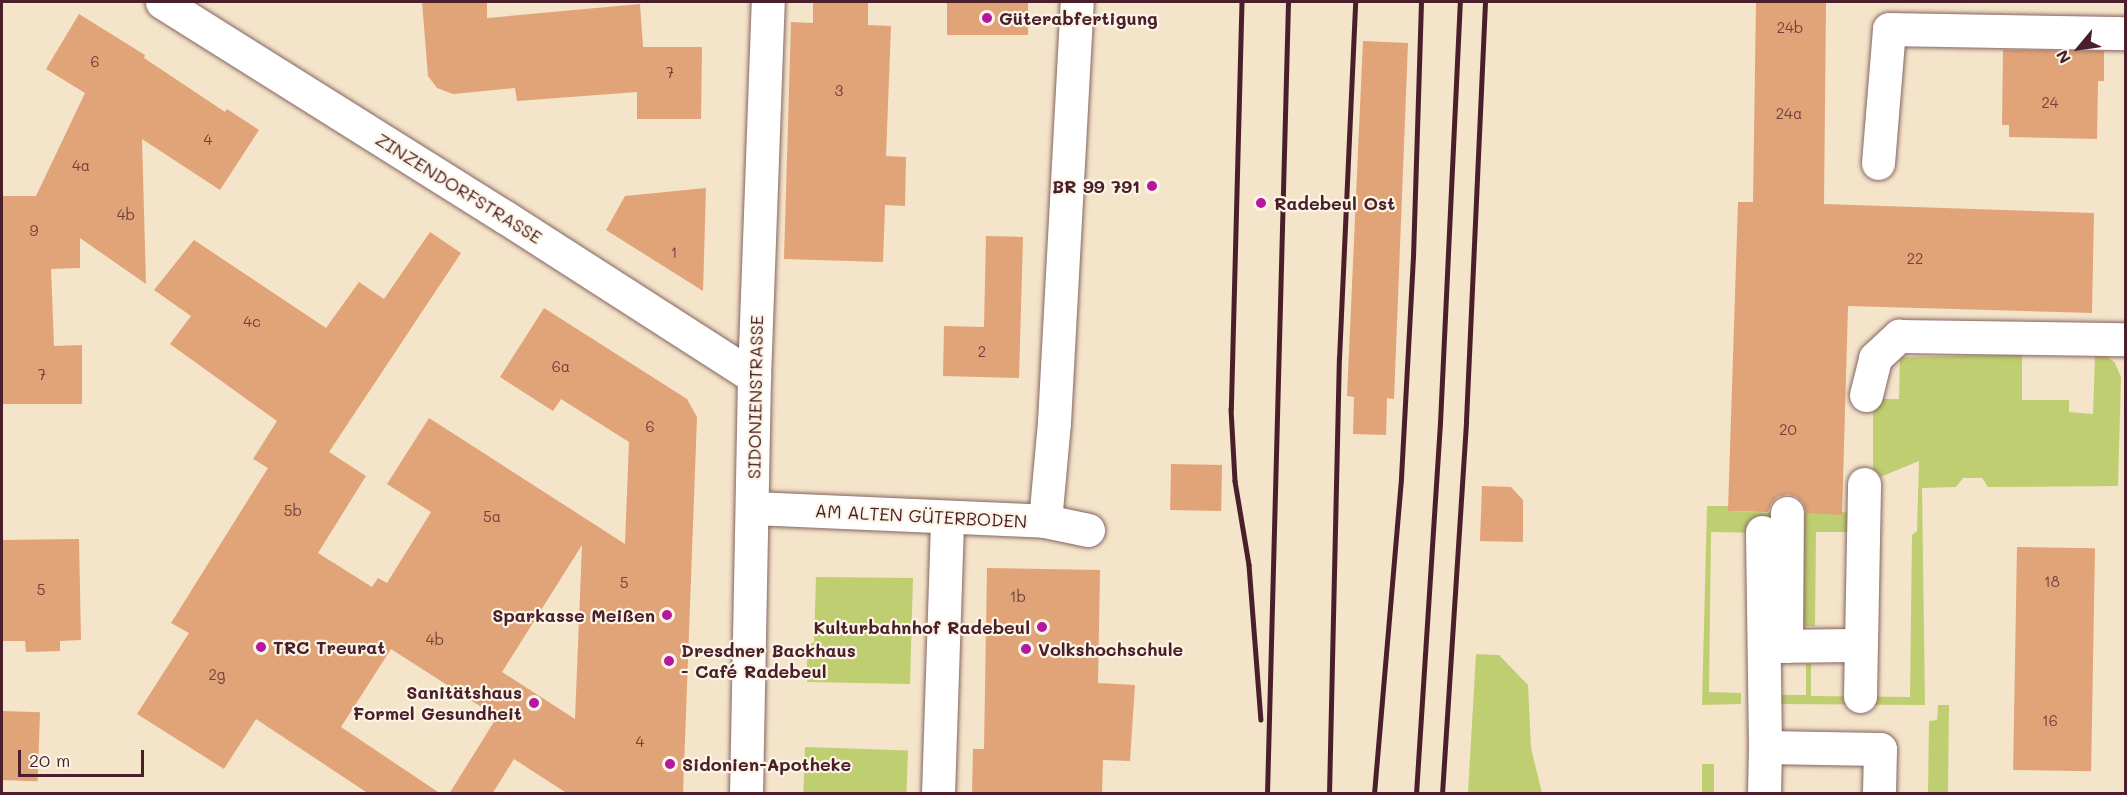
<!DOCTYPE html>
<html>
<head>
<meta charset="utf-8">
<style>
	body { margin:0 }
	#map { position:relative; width:2127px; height:795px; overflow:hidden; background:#f4e4c9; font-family:Mali,sans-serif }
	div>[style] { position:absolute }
	.green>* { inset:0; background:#bfce70; transform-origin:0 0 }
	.building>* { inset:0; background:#e1a378; transform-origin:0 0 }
	.roads { filter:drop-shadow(0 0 2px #866462) drop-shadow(0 0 2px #866462) }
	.minor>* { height:33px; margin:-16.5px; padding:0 16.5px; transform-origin:16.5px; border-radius:16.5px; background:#fff }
	.rail>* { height:4.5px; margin:-2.25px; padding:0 2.25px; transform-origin:2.25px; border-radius:2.25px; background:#4a1f2b }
	.dots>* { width:16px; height:16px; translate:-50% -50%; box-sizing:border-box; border:3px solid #fcf5e5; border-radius:50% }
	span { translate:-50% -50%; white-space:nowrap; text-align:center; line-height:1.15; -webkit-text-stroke:4.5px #fcf5e5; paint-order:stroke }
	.number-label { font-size:15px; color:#70403e }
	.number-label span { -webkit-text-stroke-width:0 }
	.poi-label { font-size:18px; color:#4a1f2b; font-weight:700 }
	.left { translate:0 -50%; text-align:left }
	.right { translate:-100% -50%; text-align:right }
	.street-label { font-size:18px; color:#4a1f2b }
	.frame { position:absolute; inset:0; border:3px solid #4a1f2b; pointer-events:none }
	.north { position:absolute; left:2049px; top:18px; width:60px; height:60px; -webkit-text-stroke:4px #fcf5e5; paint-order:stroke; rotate:241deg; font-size:16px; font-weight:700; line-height:24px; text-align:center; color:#4a1f2b }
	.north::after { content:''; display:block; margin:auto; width:21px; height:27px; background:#4a1f2b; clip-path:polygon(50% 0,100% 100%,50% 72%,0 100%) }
	.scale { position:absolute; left:18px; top:750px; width:126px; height:27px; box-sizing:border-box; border:3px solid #4a1f2b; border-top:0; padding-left:8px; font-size:18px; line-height:21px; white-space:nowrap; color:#4a1f2b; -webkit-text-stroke:4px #fcf5e5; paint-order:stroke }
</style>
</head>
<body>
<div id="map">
	<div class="green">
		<i style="clip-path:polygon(2022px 355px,2022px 400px,2069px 400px,2069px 412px,2093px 414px,2095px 355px,2108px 357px,2115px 363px,2121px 377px,2118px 486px,1988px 487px,1982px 478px,1963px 478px,1956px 487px,1922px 488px,1925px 705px,1775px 704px,1774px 695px,1806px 695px,1806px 664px,1811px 664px,1811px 696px,1910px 697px,1912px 535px,1917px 531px,1919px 461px,1873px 480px,1873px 399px,1899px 399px,1900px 357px)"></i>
		<i style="clip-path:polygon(1707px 506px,1729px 506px,1729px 511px,1779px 513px,1770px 533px,1711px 532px,1709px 692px,1741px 693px,1741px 704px,1702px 705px)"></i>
		<i style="clip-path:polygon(1855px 512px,1855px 532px,1816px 532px,1815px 626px,1799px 626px,1799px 513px)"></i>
		<i style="clip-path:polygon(816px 577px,913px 578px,910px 684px,807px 682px,807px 643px,814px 643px)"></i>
		<i style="clip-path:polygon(1476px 654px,1499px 655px,1528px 685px,1531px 748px,1542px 793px,1468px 793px)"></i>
		<i style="clip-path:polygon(1938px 705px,1949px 705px,1948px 793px,1928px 793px,1929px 721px,1937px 720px)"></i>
		<i style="left:805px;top:747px;width:103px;height:46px;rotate:2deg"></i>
		<i style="left:1702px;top:764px;width:12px;height:29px"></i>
	</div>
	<div class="building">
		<i style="clip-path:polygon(422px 2px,487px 2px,487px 18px,640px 4px,643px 47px,702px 47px,701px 119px,637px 119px,637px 92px,517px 101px,515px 88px,453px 94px,437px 88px,428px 76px)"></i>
		<i style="clip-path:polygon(813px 2px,868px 2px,868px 25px,891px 26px,886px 156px,906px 157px,905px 206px,885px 205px,883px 262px,784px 259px,791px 22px,813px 23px)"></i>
		<i style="left:947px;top:2px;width:81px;height:33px"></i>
		<i style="clip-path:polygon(1756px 2px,1826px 2px,1824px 204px,2094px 213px,2092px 313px,1848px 306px,1842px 515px,1806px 513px,1803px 503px,1797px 497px,1788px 494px,1777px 497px,1771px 504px,1768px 512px,1728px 511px,1738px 202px,1753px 202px)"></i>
		<i style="clip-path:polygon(79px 14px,145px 55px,144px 58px,225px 112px,227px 109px,259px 130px,220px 190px,142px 139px,146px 284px,80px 238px,80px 268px,51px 269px,54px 346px,82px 345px,82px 404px,2px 404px,2px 196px,36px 196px,85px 93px,46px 69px)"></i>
		<i style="clip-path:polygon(1363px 41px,1408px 43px,1394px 399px,1387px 398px,1386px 435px,1353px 434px,1354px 397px,1347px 396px)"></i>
		<i style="clip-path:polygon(2003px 50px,2104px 51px,2104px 81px,2098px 81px,2097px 139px,2009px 137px,2009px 125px,2002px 125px)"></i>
		<i style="clip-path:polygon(706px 188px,703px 291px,606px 230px,625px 196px)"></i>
		<i style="clip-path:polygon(evenodd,430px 232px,461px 253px,329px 452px,366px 476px,318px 553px,372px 587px,378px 578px,387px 583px,431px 512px,387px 484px,429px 418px,625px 544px,629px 442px,561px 399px,553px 411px,500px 377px,544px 308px,687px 399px,697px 417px,683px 794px,568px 794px,514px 759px,492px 794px,449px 794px,497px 717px,391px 649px,341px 727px,441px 794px,369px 794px,256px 719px,224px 769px,137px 714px,189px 633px,171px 623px,268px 468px,253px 459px,277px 421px,170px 344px,191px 316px,154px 290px,194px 240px,326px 328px,359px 282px,384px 299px,430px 232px,582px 545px,575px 719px,502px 672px,582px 545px)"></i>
		<i style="clip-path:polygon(986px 236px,1023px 237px,1019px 378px,943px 376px,944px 326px,984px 327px)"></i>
		<i style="left:1171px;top:464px;width:51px;height:46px;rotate:1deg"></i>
		<i style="clip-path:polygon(1482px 486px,1511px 487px,1523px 500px,1523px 542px,1480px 541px)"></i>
		<i style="clip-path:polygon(79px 539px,81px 640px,60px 641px,60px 651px,26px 652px,25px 641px,2px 641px,2px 540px)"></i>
		<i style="left:2017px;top:547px;width:78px;height:223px;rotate:1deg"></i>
		<i style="clip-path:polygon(987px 568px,1100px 570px,1098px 683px,1135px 685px,1130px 761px,1103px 760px,1102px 794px,972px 794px,973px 749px,984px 749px)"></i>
		<i style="left:2px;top:711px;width:38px;height:69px;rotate:2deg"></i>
	</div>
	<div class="roads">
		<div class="minor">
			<i style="left:162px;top:2px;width:405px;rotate:32.1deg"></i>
			<i style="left:505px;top:217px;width:296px;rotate:32.7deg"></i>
			<i style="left:1878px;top:163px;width:134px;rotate:-85.3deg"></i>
			<i style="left:1889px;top:29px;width:237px;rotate:1deg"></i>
			<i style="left:1866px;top:395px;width:38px;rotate:-76deg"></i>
			<i style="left:1875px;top:358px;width:33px;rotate:-43deg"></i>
			<i style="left:1899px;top:336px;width:227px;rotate:0.8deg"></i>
			<i style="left:753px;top:508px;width:292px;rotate:2.5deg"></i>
			<i style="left:1045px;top:521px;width:44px;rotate:11.8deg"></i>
			<i style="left:1045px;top:521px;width:99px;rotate:-84.8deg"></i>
			<i style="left:1054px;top:422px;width:421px;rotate:-86.9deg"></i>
			<i style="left:1762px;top:532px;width:215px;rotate:89.2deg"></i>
			<i style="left:1765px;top:646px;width:95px;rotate:-0.6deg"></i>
			<i style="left:1786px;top:646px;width:133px;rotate:-89.6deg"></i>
			<i style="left:1860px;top:696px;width:212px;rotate:-88.9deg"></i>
			<i style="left:746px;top:794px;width:417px;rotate:-88.9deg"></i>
			<i style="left:754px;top:377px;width:375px;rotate:-87.9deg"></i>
			<i style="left:938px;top:794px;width:277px;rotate:-88.1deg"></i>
			<i style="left:1764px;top:794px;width:47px;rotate:-88.8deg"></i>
			<i style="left:1765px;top:747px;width:115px;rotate:1deg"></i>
			<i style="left:1880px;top:749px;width:45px;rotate:91.3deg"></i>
		</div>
	</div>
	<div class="rail">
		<i style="left:1242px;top:2px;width:407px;rotate:91.5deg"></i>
		<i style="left:1231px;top:409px;width:72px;rotate:86.8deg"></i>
		<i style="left:1235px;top:481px;width:85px;rotate:80.5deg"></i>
		<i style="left:1249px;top:565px;width:155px;rotate:85.6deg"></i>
		<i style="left:1267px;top:794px;width:792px;rotate:-88.48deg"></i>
		<i style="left:1329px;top:794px;width:435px;rotate:-88.7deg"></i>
		<i style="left:1339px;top:359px;width:357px;rotate:-87.4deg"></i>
		<i style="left:1374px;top:794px;width:317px;rotate:-85.1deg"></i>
		<i style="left:1401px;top:478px;width:221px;rotate:-86.9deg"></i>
		<i style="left:1413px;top:257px;width:255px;rotate:-88.2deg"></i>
		<i style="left:1416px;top:794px;width:372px;rotate:-86.3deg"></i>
		<i style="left:1440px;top:423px;width:421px;rotate:-87.3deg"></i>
		<i style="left:1442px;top:794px;width:374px;rotate:-86.3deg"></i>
		<i style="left:1466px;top:421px;width:419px;rotate:-87.4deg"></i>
	</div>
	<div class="dots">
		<i style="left:987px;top:18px;background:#b5179e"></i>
		<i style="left:1152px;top:186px;background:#b5179e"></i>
		<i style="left:1261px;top:203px;background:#b5179e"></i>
		<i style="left:667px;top:615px;background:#b5179e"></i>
		<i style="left:1042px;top:627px;background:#b5179e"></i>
		<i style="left:261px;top:647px;background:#b5179e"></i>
		<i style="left:1026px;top:649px;background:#b5179e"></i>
		<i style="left:669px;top:661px;background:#b5179e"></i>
		<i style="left:534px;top:703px;background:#b5179e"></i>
		<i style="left:670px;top:764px;background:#b5179e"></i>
	</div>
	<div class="number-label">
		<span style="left:1790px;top:28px">24b</span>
		<span style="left:95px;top:62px">6</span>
		<span style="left:670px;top:73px">7</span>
		<span style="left:839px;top:91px">3</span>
		<span style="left:2050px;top:103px">24</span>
		<span style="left:1789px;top:114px">24a</span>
		<span style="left:208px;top:140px">4</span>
		<span style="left:81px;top:166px">4a</span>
		<span style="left:126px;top:215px">4b</span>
		<span style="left:34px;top:231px">9</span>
		<span style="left:674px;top:253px">1</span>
		<span style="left:1915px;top:259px">22</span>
		<span style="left:252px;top:322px">4c</span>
		<span style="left:982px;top:352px">2</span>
		<span style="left:561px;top:367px">6a</span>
		<span style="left:42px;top:375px">7</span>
		<span style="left:650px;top:427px">6</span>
		<span style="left:1788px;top:430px">20</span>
		<span style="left:293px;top:511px">5b</span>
		<span style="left:492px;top:517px">5a</span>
		<span style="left:2052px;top:582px">18</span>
		<span style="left:624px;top:583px">5</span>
		<span style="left:41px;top:590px">5</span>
		<span style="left:1018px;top:597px">1b</span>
		<span style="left:435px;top:640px">4b</span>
		<span style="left:217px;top:675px">2g</span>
		<span style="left:2050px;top:721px">16</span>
		<span style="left:640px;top:742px">4</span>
	</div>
	<div class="poi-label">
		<span class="left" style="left:999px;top:18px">Güterabfertigung</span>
		<span class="right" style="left:1140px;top:186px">BR 99 791</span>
		<span class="left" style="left:1274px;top:203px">Radebeul Ost</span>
		<span class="right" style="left:655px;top:615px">Sparkasse Meißen</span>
		<span class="right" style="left:1030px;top:627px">Kulturbahnhof Radebeul</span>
		<span class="left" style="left:273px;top:647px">TRC Treurat</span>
		<span class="left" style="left:1038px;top:649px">Volkshochschule</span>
		<span class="left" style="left:681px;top:661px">Dresdner Backhaus<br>- Café Radebeul</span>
		<span class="right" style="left:522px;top:703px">Sanitätshaus<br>Formel Gesundheit</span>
		<span class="left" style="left:682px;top:764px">Sidonien-Apotheke</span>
	</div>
	<div class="street-label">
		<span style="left:459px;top:188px;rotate:32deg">ZINZENDORFSTRASSE</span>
		<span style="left:755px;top:397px;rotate:-89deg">SIDONIENSTRASSE</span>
		<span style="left:921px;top:516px;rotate:3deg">AM ALTEN GÜTERBODEN</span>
	</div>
	<div class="frame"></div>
	<div class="north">N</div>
	<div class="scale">20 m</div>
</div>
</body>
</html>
